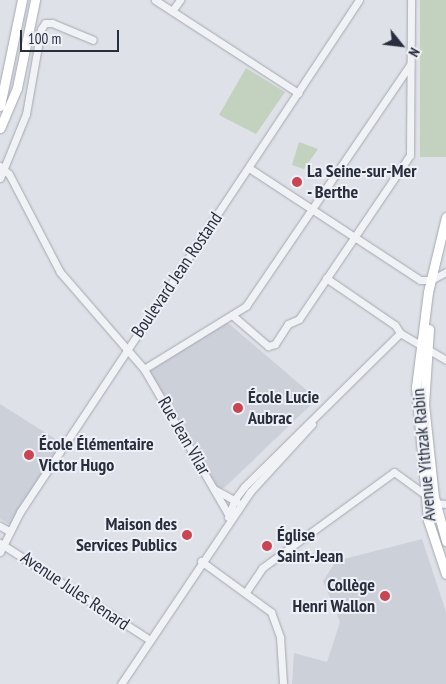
<!DOCTYPE html>
<html>
<head>
<meta charset="utf-8">
<style>
	body { margin:0 }
	#map { position:relative; width:446px; height:684px; overflow:hidden; background:#dee1e7; font-family:"PT Sans Narrow",sans-serif }
	div>[style] { position:absolute }
	.built>* { inset:0; background:#ccd0d9 }
	.green>* { inset:0; background:#c3d1bf; transform-origin:0 0 }
	.roads { filter:drop-shadow(0 0 1px #a4a8b1) drop-shadow(0 0 1px #a4a8b1) }
	.minor>* { height:7px; margin:-3.5px; padding:0 3.5px; transform-origin:3.5px; border-radius:3.5px; background:#f0f2f6 }
	.major>* { height:9px; margin:-4.5px; padding:0 4.5px; transform-origin:4.5px; border-radius:4.5px; background:#fff }
	.dots>* { width:14px; height:14px; translate:-50% -50%; box-sizing:border-box; border:2px solid #edf0f5; border-radius:50% }
	span { translate:-50% -50%; white-space:nowrap; text-align:center; line-height:1.15; -webkit-text-stroke:4px #edf0f5; paint-order:stroke }
	.poi-label { font-size:18px; color:#282e3d; font-weight:700 }
	.left { translate:0 -50%; text-align:left }
	.right { translate:-100% -50%; text-align:right }
	.street-label { font-size:18px; color:#282e3d }
	.north { position:absolute; left:376px; top:20px; width:50px; height:50px; -webkit-text-stroke:4px #edf0f5; paint-order:stroke; rotate:119deg; font-size:14px; font-weight:700; line-height:20px; text-align:center; color:#282e3d }
	.north::after { content:''; display:block; margin:auto; width:18px; height:22px; background:#282e3d; clip-path:polygon(50% 0,100% 100%,50% 72%,0 100%) }
	.scale { position:absolute; left:20px; top:30px; width:99px; height:22px; box-sizing:border-box; border:2px solid #282e3d; border-top:0; padding-left:6px; font-size:15px; line-height:18px; white-space:nowrap; color:#282e3d; -webkit-text-stroke:4px #edf0f5; paint-order:stroke }
</style>
</head>
<body>
<div id="map">
	<div class="built">
		<i style="clip-path:polygon(226px 321px,317px 399px,224px 488px,214px 489px,144px 369px)"></i>
		<i style="clip-path:polygon(0 404px,65px 445px,12px 526px,0 519px)"></i>
		<i style="clip-path:polygon(422px 539px,446px 612px,446px 684px,292px 684px,294px 653px,327px 662px,340px 622px,323px 581px,336px 561px)"></i>
	</div>
	<div class="green">
		<i style="left:420px;top:0;width:26px;height:157px"></i>
		<i style="clip-path:polygon(246px 68px,285px 92px,256px 134px,219px 115px)"></i>
		<i style="clip-path:polygon(299px 142px,318px 149px,304px 169px,292px 165px)"></i>
	</div>
	<div class="roads">
		<div class="minor">
			<i style="left:155px;top:0;width:171px;rotate:33deg"></i>
			<i style="left:172px;top:11px;width:14px;rotate:-54deg"></i>
			<i style="left:0;top:166px;width:12px;rotate:42deg"></i>
			<i style="left:9px;top:174px;width:110px;rotate:62.5deg"></i>
			<i style="left:60px;top:272px;width:128px;rotate:49.1deg"></i>
			<i style="left:144px;top:369px;width:165px;rotate:59.9deg"></i>
			<i style="left:227px;top:512px;width:10px;rotate:-6deg"></i>
			<i style="left:249px;top:168px;width:204px;rotate:33.2deg"></i>
			<i style="left:420px;top:280px;width:11px"></i>
			<i style="left:431px;top:280px;width:17px;rotate:-28deg"></i>
			<i style="left:0;top:178px;width:69px;rotate:-67.9deg"></i>
			<i style="left:26px;top:114px;width:86px;rotate:-80deg"></i>
			<i style="left:41px;top:29px;width:7px;rotate:-56deg"></i>
			<i style="left:45px;top:23px;width:7px"></i>
			<i style="left:52px;top:23px;width:44px;rotate:22.5deg"></i>
			<i style="left:326px;top:278px;width:83px;rotate:34.3deg"></i>
			<i style="left:395px;top:325px;width:9px;rotate:58deg"></i>
			<i style="left:400px;top:333px;width:53px;rotate:30.4deg"></i>
			<i style="left:232px;top:315px;width:48px;rotate:40.7deg"></i>
			<i style="left:268px;top:346px;width:7px;rotate:-16deg"></i>
			<i style="left:275px;top:344px;width:24px;rotate:-57deg"></i>
			<i style="left:288px;top:324px;width:12px;rotate:-24deg"></i>
			<i style="left:299px;top:319px;width:198px;rotate:-55.9deg"></i>
			<i style="left:410px;top:155px;width:155px;rotate:-89.6deg"></i>
			<i style="left:144px;top:369px;width:120px;rotate:-31.7deg"></i>
			<i style="left:246px;top:306px;width:292px;rotate:-55.8deg"></i>
			<i style="left:214px;top:489px;width:26px;rotate:29deg"></i>
			<i style="left:434px;top:503px;width:12px;rotate:5deg"></i>
			<i style="left:228px;top:517px;width:19px;rotate:-69deg"></i>
			<i style="left:235px;top:499px;width:15px;rotate:-53deg"></i>
			<i style="left:244px;top:487px;width:219px;rotate:-44.6deg"></i>
			<i style="left:0;top:526px;width:10px;rotate:29deg"></i>
			<i style="left:0;top:543px;width:179px;rotate:32.9deg"></i>
			<i style="left:0;top:552px;width:45px;rotate:-63.4deg"></i>
			<i style="left:20px;top:512px;width:614px;rotate:-56.49deg"></i>
			<i style="left:201px;top:561px;width:87px;rotate:36.1deg"></i>
			<i style="left:271px;top:612px;width:27px;rotate:70deg"></i>
			<i style="left:280px;top:637px;width:47px;rotate:86.3deg"></i>
			<i style="left:246px;top:592px;width:29px;rotate:-56deg"></i>
			<i style="left:262px;top:568px;width:163px;rotate:-36deg"></i>
			<i style="left:394px;top:472px;width:39px;rotate:36deg"></i>
			<i style="left:426px;top:495px;width:26px;rotate:65deg"></i>
			<i style="left:121px;top:684px;width:231px;rotate:-56.1deg"></i>
			<i style="left:250px;top:492px;width:92px;rotate:-47.6deg"></i>
		</div>
		<div class="major">
			<i style="left:0;top:106px;width:108px;rotate:-78.3deg"></i>
			<i style="left:0;top:128px;width:43px;rotate:-67deg"></i>
			<i style="left:17px;top:88px;width:90px;rotate:-78.4deg"></i>
			<i style="left:446px;top:217px;width:77px;rotate:103.5deg"></i>
			<i style="left:428px;top:292px;width:96px;rotate:97.2deg"></i>
			<i style="left:416px;top:387px;width:134px;rotate:84.8deg"></i>
			<i style="left:428px;top:520px;width:57px;rotate:71.6deg"></i>
			<i style="left:429px;top:329px;width:75px;rotate:93.8deg"></i>
			<i style="left:424px;top:404px;width:94px;rotate:83.9deg"></i>
			<i style="left:434px;top:497px;width:46px;rotate:74.7deg"></i>
		</div>
	</div>
	<div class="dots">
		<i style="left:297px;top:182px;background:#ca4553"></i>
		<i style="left:238px;top:408px;background:#ca4553"></i>
		<i style="left:29px;top:455px;background:#ca4553"></i>
		<i style="left:187px;top:535px;background:#ca4553"></i>
		<i style="left:267px;top:546px;background:#ca4553"></i>
		<i style="left:385px;top:596px;background:#ca4553"></i>
	</div>
	<div class="poi-label">
		<span class="left" style="left:307px;top:182px">La Seine-sur-Mer<br>- Berthe</span>
		<span class="left" style="left:248px;top:408px">École Lucie<br>Aubrac</span>
		<span class="left" style="left:39px;top:455px">École Élémentaire<br>Victor Hugo</span>
		<span class="right" style="left:177px;top:535px">Maison des<br>Services Publics</span>
		<span class="left" style="left:277px;top:546px">Église<br>Saint-Jean</span>
		<span class="right" style="left:375px;top:596px">Collège<br>Henri Wallon</span>
	</div>
	<div class="street-label">
		<span style="left:177px;top:275px;rotate:-56deg">Boulevard Jean Rostand</span>
		<span style="left:184px;top:436px;rotate:60deg">Rue Jean Vilar</span>
		<span style="left:424px;top:455px;rotate:-95deg">Avenue Yithzak Rabin</span>
		<span style="left:75px;top:591px;rotate:34deg">Avenue Jules Renard</span>
	</div>
	<div class="north">N</div>
	<div class="scale">100 m</div>
</div>
</body>
</html>
